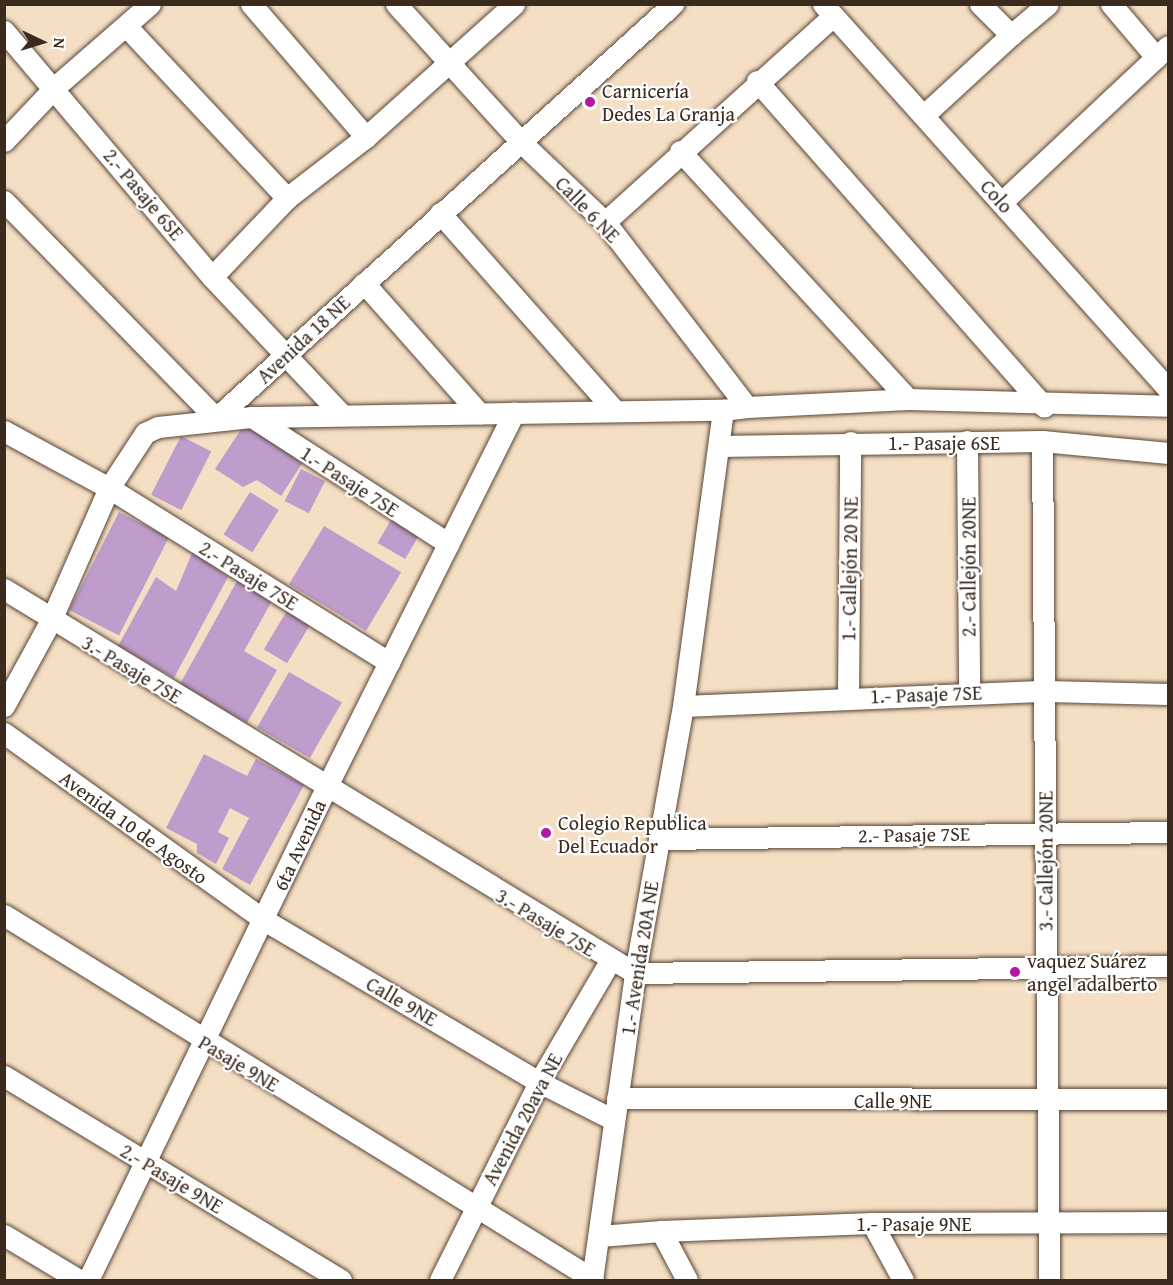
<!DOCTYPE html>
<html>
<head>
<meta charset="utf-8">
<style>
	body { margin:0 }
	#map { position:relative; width:1173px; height:1285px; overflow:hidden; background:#f5dfc4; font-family:"Gentium Book Plus",serif }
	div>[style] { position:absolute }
	.building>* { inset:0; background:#be9dcc; transform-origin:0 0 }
	.roads { filter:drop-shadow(0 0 2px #574537) drop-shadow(0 0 2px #574537) }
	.street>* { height:21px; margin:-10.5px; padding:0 10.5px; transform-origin:10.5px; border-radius:10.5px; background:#fff }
	.dots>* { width:16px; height:16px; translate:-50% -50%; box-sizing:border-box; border:3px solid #fff; border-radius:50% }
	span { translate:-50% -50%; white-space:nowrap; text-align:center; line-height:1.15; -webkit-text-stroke:4.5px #fff; paint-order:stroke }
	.poi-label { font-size:20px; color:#3b2a1e }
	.left { translate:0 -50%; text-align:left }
	.street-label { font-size:20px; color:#3b2a1e }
	.frame { position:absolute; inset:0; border:6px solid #3b2a1e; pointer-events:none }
	.north { position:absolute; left:12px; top:12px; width:60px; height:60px; -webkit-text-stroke:4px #fff; paint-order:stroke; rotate:94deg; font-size:16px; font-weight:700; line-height:24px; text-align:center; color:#3b2a1e }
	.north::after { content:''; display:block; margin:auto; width:21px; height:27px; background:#3b2a1e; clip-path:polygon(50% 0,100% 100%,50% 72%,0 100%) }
</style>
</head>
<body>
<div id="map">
	<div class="building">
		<i style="clip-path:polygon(249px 417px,307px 456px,281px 496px,257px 480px,243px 487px,215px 469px)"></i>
		<i style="left:181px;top:436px;width:34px;height:66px;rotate:27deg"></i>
		<i style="left:301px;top:469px;width:27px;height:36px;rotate:27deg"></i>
		<i style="left:250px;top:492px;width:34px;height:50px;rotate:32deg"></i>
		<i style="left:119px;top:512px;width:56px;height:110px;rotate:27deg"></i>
		<i style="left:392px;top:518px;width:32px;height:29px;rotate:30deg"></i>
		<i style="left:324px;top:526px;width:90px;height:68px;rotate:31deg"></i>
		<i style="clip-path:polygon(193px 551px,228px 577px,174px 678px,118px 646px,156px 577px,176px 591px)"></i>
		<i style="clip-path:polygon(237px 581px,272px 601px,244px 651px,277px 670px,247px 723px,180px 684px)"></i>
		<i style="left:288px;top:609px;width:27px;height:47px;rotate:31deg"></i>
		<i style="left:289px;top:672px;width:61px;height:64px;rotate:30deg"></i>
		<i style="clip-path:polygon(204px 754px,247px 776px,256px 759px,304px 785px,250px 885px,222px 869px,249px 818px,230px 808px,218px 832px,229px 838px,216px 864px,197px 853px,197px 844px,166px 828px)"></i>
	</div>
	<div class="roads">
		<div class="street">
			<i style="left:251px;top:4px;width:176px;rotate:49.2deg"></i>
			<i style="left:396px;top:4px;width:186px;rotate:47.8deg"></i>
			<i style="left:521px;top:142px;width:116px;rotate:43.6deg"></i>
			<i style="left:605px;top:222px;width:233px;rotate:52.5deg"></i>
			<i style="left:747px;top:407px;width:161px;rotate:-2.8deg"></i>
			<i style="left:908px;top:399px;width:260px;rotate:1.5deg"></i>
			<i style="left:823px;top:4px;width:517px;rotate:48.14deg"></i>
			<i style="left:980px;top:4px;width:44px;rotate:45deg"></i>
			<i style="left:1011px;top:35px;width:48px;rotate:-40deg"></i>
			<i style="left:1111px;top:4px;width:70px;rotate:49.7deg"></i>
			<i style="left:126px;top:26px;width:236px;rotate:46.9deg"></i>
			<i style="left:4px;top:31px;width:322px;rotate:49.8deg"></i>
			<i style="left:212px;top:277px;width:190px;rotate:46.7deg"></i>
			<i style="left:757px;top:81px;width:434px;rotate:48.6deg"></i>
			<i style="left:924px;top:115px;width:118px;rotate:-42.6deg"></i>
			<i style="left:4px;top:141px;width:74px;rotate:-46.6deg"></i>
			<i style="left:55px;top:87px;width:126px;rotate:-41.1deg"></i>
			<i style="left:680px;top:151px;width:337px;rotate:47.4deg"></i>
			<i style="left:4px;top:201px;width:303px;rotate:45.7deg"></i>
			<i style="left:1003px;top:201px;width:226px;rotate:-43.2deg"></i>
			<i style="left:440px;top:213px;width:263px;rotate:48.5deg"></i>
			<i style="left:605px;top:222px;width:307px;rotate:-42.1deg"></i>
			<i style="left:212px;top:277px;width:109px;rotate:-46.5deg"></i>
			<i style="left:287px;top:198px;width:100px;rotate:-37.7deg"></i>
			<i style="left:366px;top:137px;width:199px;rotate:-41.9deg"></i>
			<i style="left:364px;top:283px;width:174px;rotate:48.5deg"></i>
			<i style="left:252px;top:417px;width:234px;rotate:32.8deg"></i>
			<i style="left:216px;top:418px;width:617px;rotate:-42.17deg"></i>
			<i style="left:4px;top:431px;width:119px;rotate:28.5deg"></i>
			<i style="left:109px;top:488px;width:330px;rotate:31.9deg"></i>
			<i style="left:967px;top:441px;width:252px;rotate:89.5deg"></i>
			<i style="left:1042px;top:441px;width:839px;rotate:89.52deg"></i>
			<i style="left:719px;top:446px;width:323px;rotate:-0.9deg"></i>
			<i style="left:1042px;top:441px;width:127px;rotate:5.4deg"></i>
			<i style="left:4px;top:589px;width:739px;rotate:31.32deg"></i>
			<i style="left:635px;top:973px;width:533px;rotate:-0.75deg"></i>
			<i style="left:848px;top:696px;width:254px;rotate:-89.5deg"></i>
			<i style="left:4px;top:706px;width:98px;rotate:-61.3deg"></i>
			<i style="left:51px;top:620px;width:144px;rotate:-66.3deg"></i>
			<i style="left:109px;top:488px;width:66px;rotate:-56.8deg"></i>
			<i style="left:145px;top:433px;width:14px;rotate:-25deg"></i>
			<i style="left:158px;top:427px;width:95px;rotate:-6.1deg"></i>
			<i style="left:252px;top:417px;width:471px;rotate:-0.9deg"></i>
			<i style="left:683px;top:706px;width:363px;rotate:-2.4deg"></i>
			<i style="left:1046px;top:691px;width:122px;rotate:1.4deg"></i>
			<i style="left:4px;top:733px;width:320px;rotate:35.7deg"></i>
			<i style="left:264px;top:920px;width:319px;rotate:30.5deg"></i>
			<i style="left:539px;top:1082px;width:84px;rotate:26.9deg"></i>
			<i style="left:659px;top:839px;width:509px;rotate:-0.79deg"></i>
			<i style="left:4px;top:915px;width:692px;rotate:31.72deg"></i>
			<i style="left:4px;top:1076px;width:394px;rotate:31.2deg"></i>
			<i style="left:617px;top:1098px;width:551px;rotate:0.1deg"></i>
			<i style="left:872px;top:1223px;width:65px;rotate:61.5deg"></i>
			<i style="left:661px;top:1231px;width:211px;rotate:-2.2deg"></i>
			<i style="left:872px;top:1223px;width:296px;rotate:-0.2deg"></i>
			<i style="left:4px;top:1235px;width:87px;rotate:31deg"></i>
			<i style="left:600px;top:1236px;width:61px;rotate:-4.7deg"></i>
			<i style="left:661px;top:1231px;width:55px;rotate:62deg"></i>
			<i style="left:88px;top:1280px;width:547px;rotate:-64.19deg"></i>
			<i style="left:326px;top:788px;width:420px;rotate:-63.4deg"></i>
			<i style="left:440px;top:1280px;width:221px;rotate:-63.4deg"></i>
			<i style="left:539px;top:1082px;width:140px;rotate:-59.6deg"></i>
			<i style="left:592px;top:1280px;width:310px;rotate:-82deg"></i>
			<i style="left:635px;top:973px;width:271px;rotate:-79.8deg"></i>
			<i style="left:683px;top:706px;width:299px;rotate:-82.3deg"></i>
			<i style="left:723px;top:410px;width:24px;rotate:-7deg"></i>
		</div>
	</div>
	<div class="dots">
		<i style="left:590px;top:102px;background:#b5179e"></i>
		<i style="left:546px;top:833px;background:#b5179e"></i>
		<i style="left:1015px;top:972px;background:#b5179e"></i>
	</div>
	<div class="poi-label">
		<span class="left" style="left:602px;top:102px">Carnicería<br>Dedes La Granja</span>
		<span class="left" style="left:558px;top:834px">Colegio Republica<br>Del Ecuador</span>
		<span class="left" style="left:1027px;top:972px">vaquez Suárez<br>angel adalberto</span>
	</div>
	<div class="street-label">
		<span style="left:144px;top:194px;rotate:50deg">2.- Pasaje 6SE</span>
		<span style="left:997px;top:196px;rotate:48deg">Colo</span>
		<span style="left:588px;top:209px;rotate:46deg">Calle 6 NE</span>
		<span style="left:303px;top:339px;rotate:-43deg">Avenida 18 NE</span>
		<span style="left:944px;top:442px">1.- Pasaje 6SE</span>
		<span style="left:350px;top:481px;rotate:33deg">1.- Pasaje 7SE</span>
		<span style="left:968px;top:567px;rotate:-90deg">2.- Callejón 20NE</span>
		<span style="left:849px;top:569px;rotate:-89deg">1.- Callejón 20 NE</span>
		<span style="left:249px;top:575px;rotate:32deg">2.- Pasaje 7SE</span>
		<span style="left:132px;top:669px;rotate:31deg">3.- Pasaje 7SE</span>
		<span style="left:926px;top:694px;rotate:-2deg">1.- Pasaje 7SE</span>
		<span style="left:134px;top:827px;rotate:36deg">Avenida 10 de Agosto</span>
		<span style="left:914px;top:834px;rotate:-1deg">2.- Pasaje 7SE</span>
		<span style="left:299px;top:845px;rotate:-65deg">6ta Avenida</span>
		<span style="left:1045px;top:861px;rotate:-90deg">3.- Callejón 20NE</span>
		<span style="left:546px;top:922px;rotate:31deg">3.- Pasaje 7SE</span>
		<span style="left:639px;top:958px;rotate:-81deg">1.- Avenida 20A NE</span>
		<span style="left:402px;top:1001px;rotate:30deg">Calle 9NE</span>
		<span style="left:239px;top:1063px;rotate:31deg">Pasaje 9NE</span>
		<span style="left:893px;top:1100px">Calle 9NE</span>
		<span style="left:522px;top:1119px;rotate:-62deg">Avenida 20ava NE</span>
		<span style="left:172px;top:1178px;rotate:31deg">2.- Pasaje 9NE</span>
		<span style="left:914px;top:1223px">1.- Pasaje 9NE</span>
	</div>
	<div class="frame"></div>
	<div class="north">N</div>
</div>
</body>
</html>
